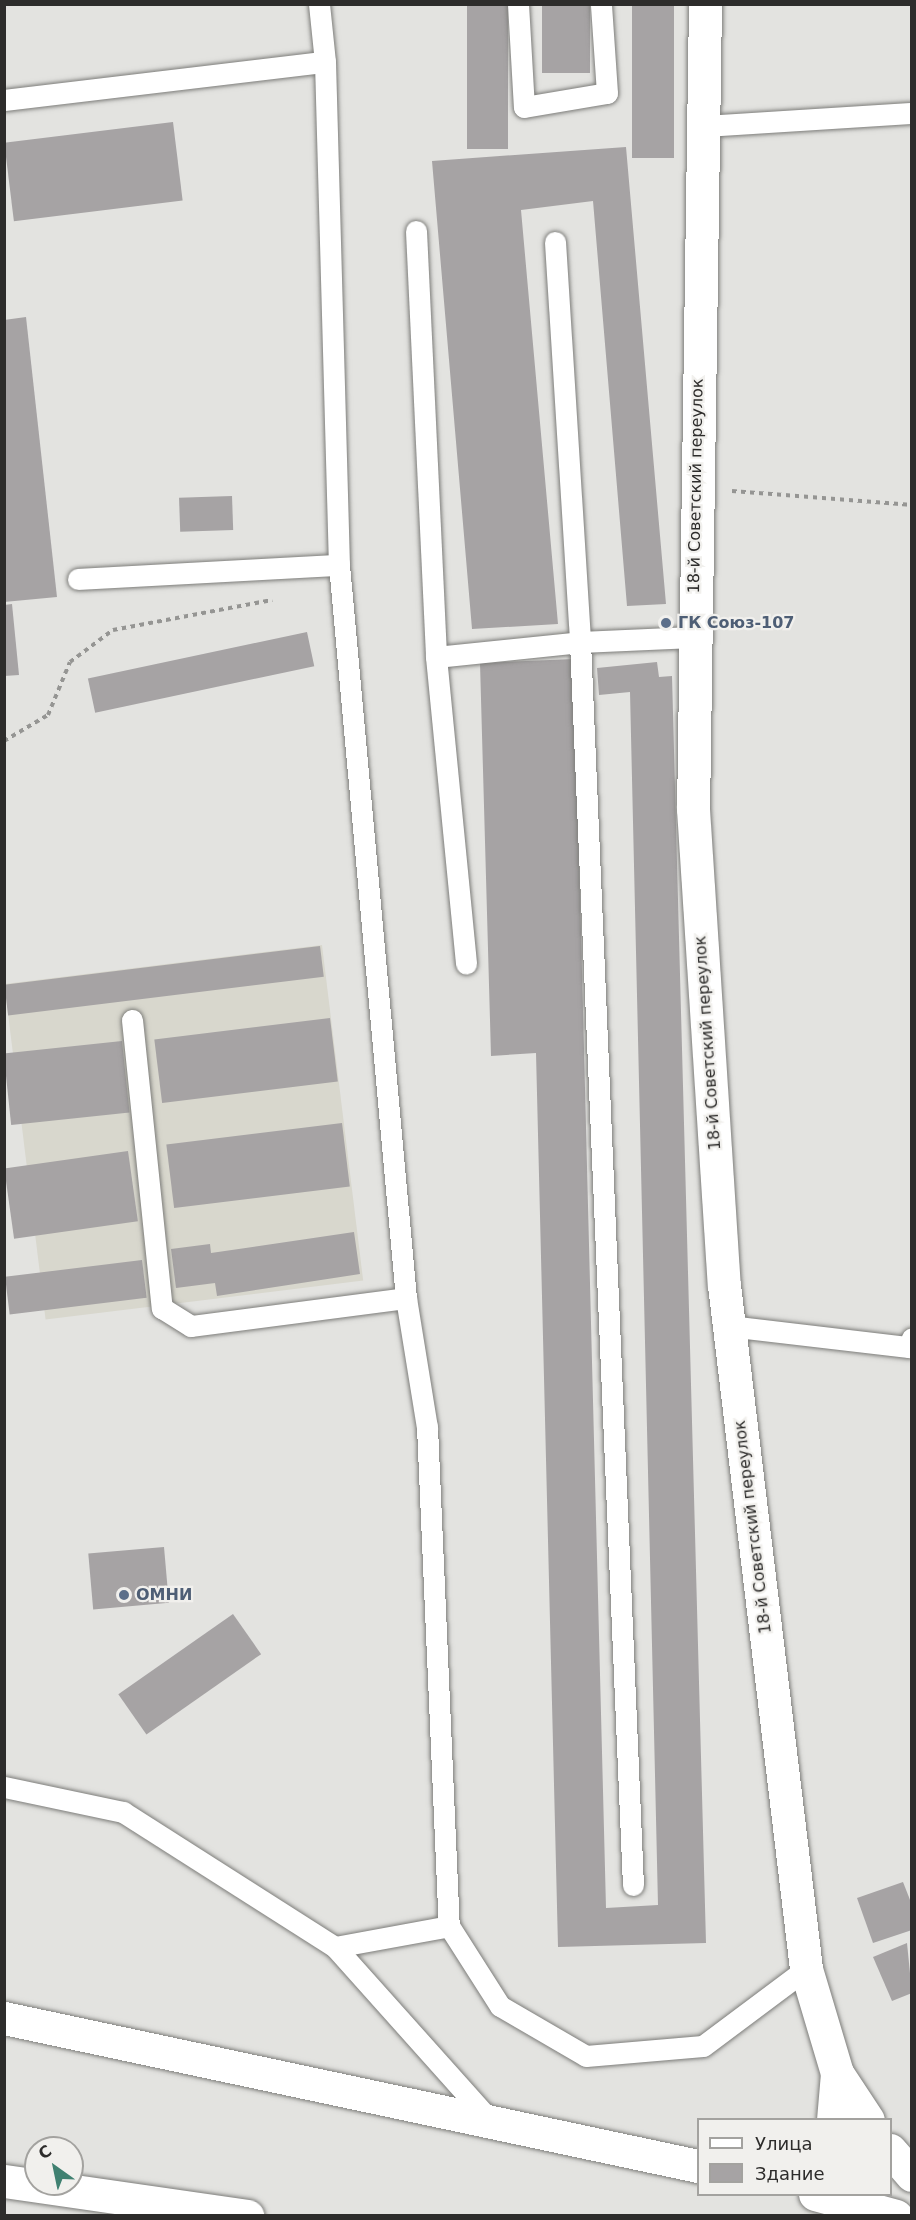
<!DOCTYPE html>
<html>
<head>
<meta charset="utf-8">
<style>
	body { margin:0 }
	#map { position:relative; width:916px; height:2220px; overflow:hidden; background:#e3e3e0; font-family:"DejaVu Sans",sans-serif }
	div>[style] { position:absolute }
	.built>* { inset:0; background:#d8d7cd; transform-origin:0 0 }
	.building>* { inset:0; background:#a6a3a4; transform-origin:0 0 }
	.path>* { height:4px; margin-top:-2px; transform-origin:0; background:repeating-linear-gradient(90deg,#959593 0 4.5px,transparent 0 9px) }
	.roads { filter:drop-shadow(0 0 2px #7d7d7a) drop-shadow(0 0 2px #7d7d7a) }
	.lane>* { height:21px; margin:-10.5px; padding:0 10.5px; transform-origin:10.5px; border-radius:10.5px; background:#fff }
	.secondary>* { height:33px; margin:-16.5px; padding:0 16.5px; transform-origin:16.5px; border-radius:16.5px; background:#fff }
	.primary>* { height:33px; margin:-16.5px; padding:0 16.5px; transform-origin:16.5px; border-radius:16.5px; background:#fff }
	.dots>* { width:16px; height:16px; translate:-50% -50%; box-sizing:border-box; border:3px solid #f1f0ed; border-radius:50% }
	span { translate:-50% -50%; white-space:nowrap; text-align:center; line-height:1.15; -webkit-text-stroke:4.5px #f1f0ed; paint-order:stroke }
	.street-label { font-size:16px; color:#2d2c2b }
	.service-label { font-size:16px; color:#4e5e75; font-weight:700 }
	.left { translate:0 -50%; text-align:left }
	.frame { position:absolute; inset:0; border:6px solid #2d2c2b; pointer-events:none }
	.legend { position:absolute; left:697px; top:2118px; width:195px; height:78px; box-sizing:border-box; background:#f1f0ed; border:2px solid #a3a29f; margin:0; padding:8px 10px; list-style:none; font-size:18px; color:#2d2c2b }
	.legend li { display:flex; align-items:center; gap:12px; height:30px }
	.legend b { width:30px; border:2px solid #a3a29f }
	.north { position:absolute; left:24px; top:2136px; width:60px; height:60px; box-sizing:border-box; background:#f1f0ed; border:2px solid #a3a29f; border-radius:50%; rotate:327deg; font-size:16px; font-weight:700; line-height:24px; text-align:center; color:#2d2c2b }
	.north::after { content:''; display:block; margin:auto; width:21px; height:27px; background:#408171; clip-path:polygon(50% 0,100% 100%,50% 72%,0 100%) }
</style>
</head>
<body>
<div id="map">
	<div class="built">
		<i style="left:322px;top:945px;width:338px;height:320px;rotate:83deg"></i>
	</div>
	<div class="building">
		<i style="left:467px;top:4px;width:41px;height:145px"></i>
		<i style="left:542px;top:4px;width:48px;height:69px"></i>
		<i style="left:632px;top:4px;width:42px;height:154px"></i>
		<i style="left:173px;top:122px;width:79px;height:170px;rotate:83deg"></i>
		<i style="clip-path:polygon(626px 147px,666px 604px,627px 606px,593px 201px,521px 210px,558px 624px,472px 629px,432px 161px)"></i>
		<i style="clip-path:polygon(26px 317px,57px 597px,4px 602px,4px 320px)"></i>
		<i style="left:232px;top:496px;width:34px;height:53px;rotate:88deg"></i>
		<i style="clip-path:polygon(12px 604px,19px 675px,4px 676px,4px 605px)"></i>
		<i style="left:307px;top:632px;width:35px;height:224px;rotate:78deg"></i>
		<i style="clip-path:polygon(574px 659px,606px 1908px,658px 1905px,630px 692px,599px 695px,597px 668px,657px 662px,659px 677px,672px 676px,706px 1943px,558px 1947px,536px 1053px,491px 1056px,480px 663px)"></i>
		<i style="left:320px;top:946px;width:31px;height:318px;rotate:83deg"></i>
		<i style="left:330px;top:1018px;width:64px;height:177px;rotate:83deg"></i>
		<i style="left:122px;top:1041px;width:72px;height:119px;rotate:84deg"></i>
		<i style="left:342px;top:1123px;width:64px;height:177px;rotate:83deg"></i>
		<i style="left:128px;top:1151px;width:71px;height:125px;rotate:82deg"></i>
		<i style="clip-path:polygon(354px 1232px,360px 1274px,217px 1296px,215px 1283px,176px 1288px,171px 1249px,210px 1244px,211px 1253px)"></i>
		<i style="left:142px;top:1260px;width:38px;height:138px;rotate:83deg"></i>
		<i style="left:164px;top:1547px;width:56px;height:76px;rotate:85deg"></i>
		<i style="left:233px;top:1614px;width:49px;height:140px;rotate:55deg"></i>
		<i style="clip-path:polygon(903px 1882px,912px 1905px,912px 1930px,873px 1943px,857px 1898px)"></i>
		<i style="clip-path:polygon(907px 1943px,912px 1993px,892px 2001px,873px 1957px)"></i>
	</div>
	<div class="path">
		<i style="left:732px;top:491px;width:181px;rotate:4.4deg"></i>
		<i style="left:4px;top:741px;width:51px;rotate:-30.6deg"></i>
		<i style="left:48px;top:715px;width:57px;rotate:-67.5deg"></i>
		<i style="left:70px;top:662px;width:54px;rotate:-36.7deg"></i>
		<i style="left:113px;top:630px;width:162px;rotate:-10.7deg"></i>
	</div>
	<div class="roads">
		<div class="lane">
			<i style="left:319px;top:4px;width:58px;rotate:84.1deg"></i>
			<i style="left:325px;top:62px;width:503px;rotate:88.41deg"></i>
			<i style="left:339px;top:565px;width:736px;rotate:84.78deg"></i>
			<i style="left:518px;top:4px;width:103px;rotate:86.7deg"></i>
			<i style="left:524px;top:107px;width:84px;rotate:-9.6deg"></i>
			<i style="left:607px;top:93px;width:89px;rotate:-93.9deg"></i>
			<i style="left:4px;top:100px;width:323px;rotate:-6.8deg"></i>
			<i style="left:703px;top:126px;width:209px;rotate:-3.6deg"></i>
			<i style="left:416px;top:231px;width:426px;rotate:87.3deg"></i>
			<i style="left:436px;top:657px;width:308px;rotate:84.4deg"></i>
			<i style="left:555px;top:242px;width:401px;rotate:86.4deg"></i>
			<i style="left:580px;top:642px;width:1244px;rotate:87.56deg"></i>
			<i style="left:78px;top:579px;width:261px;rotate:-3.1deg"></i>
			<i style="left:436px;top:657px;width:145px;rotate:-5.9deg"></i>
			<i style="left:580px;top:642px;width:113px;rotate:-2.5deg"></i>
			<i style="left:132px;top:1020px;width:290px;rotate:84.1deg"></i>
			<i style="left:162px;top:1308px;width:34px;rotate:32deg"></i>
			<i style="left:191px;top:1326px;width:217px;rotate:-7.4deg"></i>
			<i style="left:406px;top:1298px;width:131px;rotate:80.8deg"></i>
			<i style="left:427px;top:1427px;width:499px;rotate:87.5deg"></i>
			<i style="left:449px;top:1926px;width:95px;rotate:57.5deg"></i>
			<i style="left:500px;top:2006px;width:99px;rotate:30.2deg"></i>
			<i style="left:586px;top:2056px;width:117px;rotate:-4.9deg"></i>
			<i style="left:703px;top:2046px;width:129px;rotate:-36.8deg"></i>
			<i style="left:729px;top:1326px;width:181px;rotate:6.7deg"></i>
			<i style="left:909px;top:1347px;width:9px;rotate:-72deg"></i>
			<i style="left:4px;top:1787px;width:122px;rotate:11.9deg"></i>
			<i style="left:123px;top:1812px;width:251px;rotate:32.5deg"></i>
			<i style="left:335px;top:1947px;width:231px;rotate:48.2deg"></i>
			<i style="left:335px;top:1947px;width:116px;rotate:-10.4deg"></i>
		</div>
		<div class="secondary">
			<i style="left:705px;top:4px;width:805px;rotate:90.85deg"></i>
			<i style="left:693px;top:809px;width:477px;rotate:86.3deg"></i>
			<i style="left:724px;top:1285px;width:689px;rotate:83.16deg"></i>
			<i style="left:806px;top:1969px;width:109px;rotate:73.4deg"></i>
			<i style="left:837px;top:2073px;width:56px;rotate:56.6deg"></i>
			<i style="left:833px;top:2120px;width:47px;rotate:-85.1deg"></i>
			<i style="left:890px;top:2150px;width:33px;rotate:49deg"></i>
		</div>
		<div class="primary">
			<i style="left:4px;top:2018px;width:710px;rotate:12.04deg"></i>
			<i style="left:4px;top:2181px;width:246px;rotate:8.2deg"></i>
			<i style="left:815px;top:2194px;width:84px;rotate:15.2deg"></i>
		</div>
	</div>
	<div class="dots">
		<i style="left:666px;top:623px;background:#5c6f8a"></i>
		<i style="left:124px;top:1595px;background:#5c6f8a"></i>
	</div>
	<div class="street-label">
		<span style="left:696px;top:486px;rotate:-89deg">18-й Советский переулок</span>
		<span style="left:708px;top:1043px;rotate:-94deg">18-й Советский переулок</span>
		<span style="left:753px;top:1527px;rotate:-97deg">18-й Советский переулок</span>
	</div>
	<div class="service-label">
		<span class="left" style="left:678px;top:623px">ГК Союз-107</span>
		<span class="left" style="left:136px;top:1595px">ОМНИ</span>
	</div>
	<div class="frame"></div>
	<ul class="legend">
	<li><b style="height:8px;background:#fff"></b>Улица</li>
	<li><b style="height:16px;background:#a6a3a4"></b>Здание</li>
	</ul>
	<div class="north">С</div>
</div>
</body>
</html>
